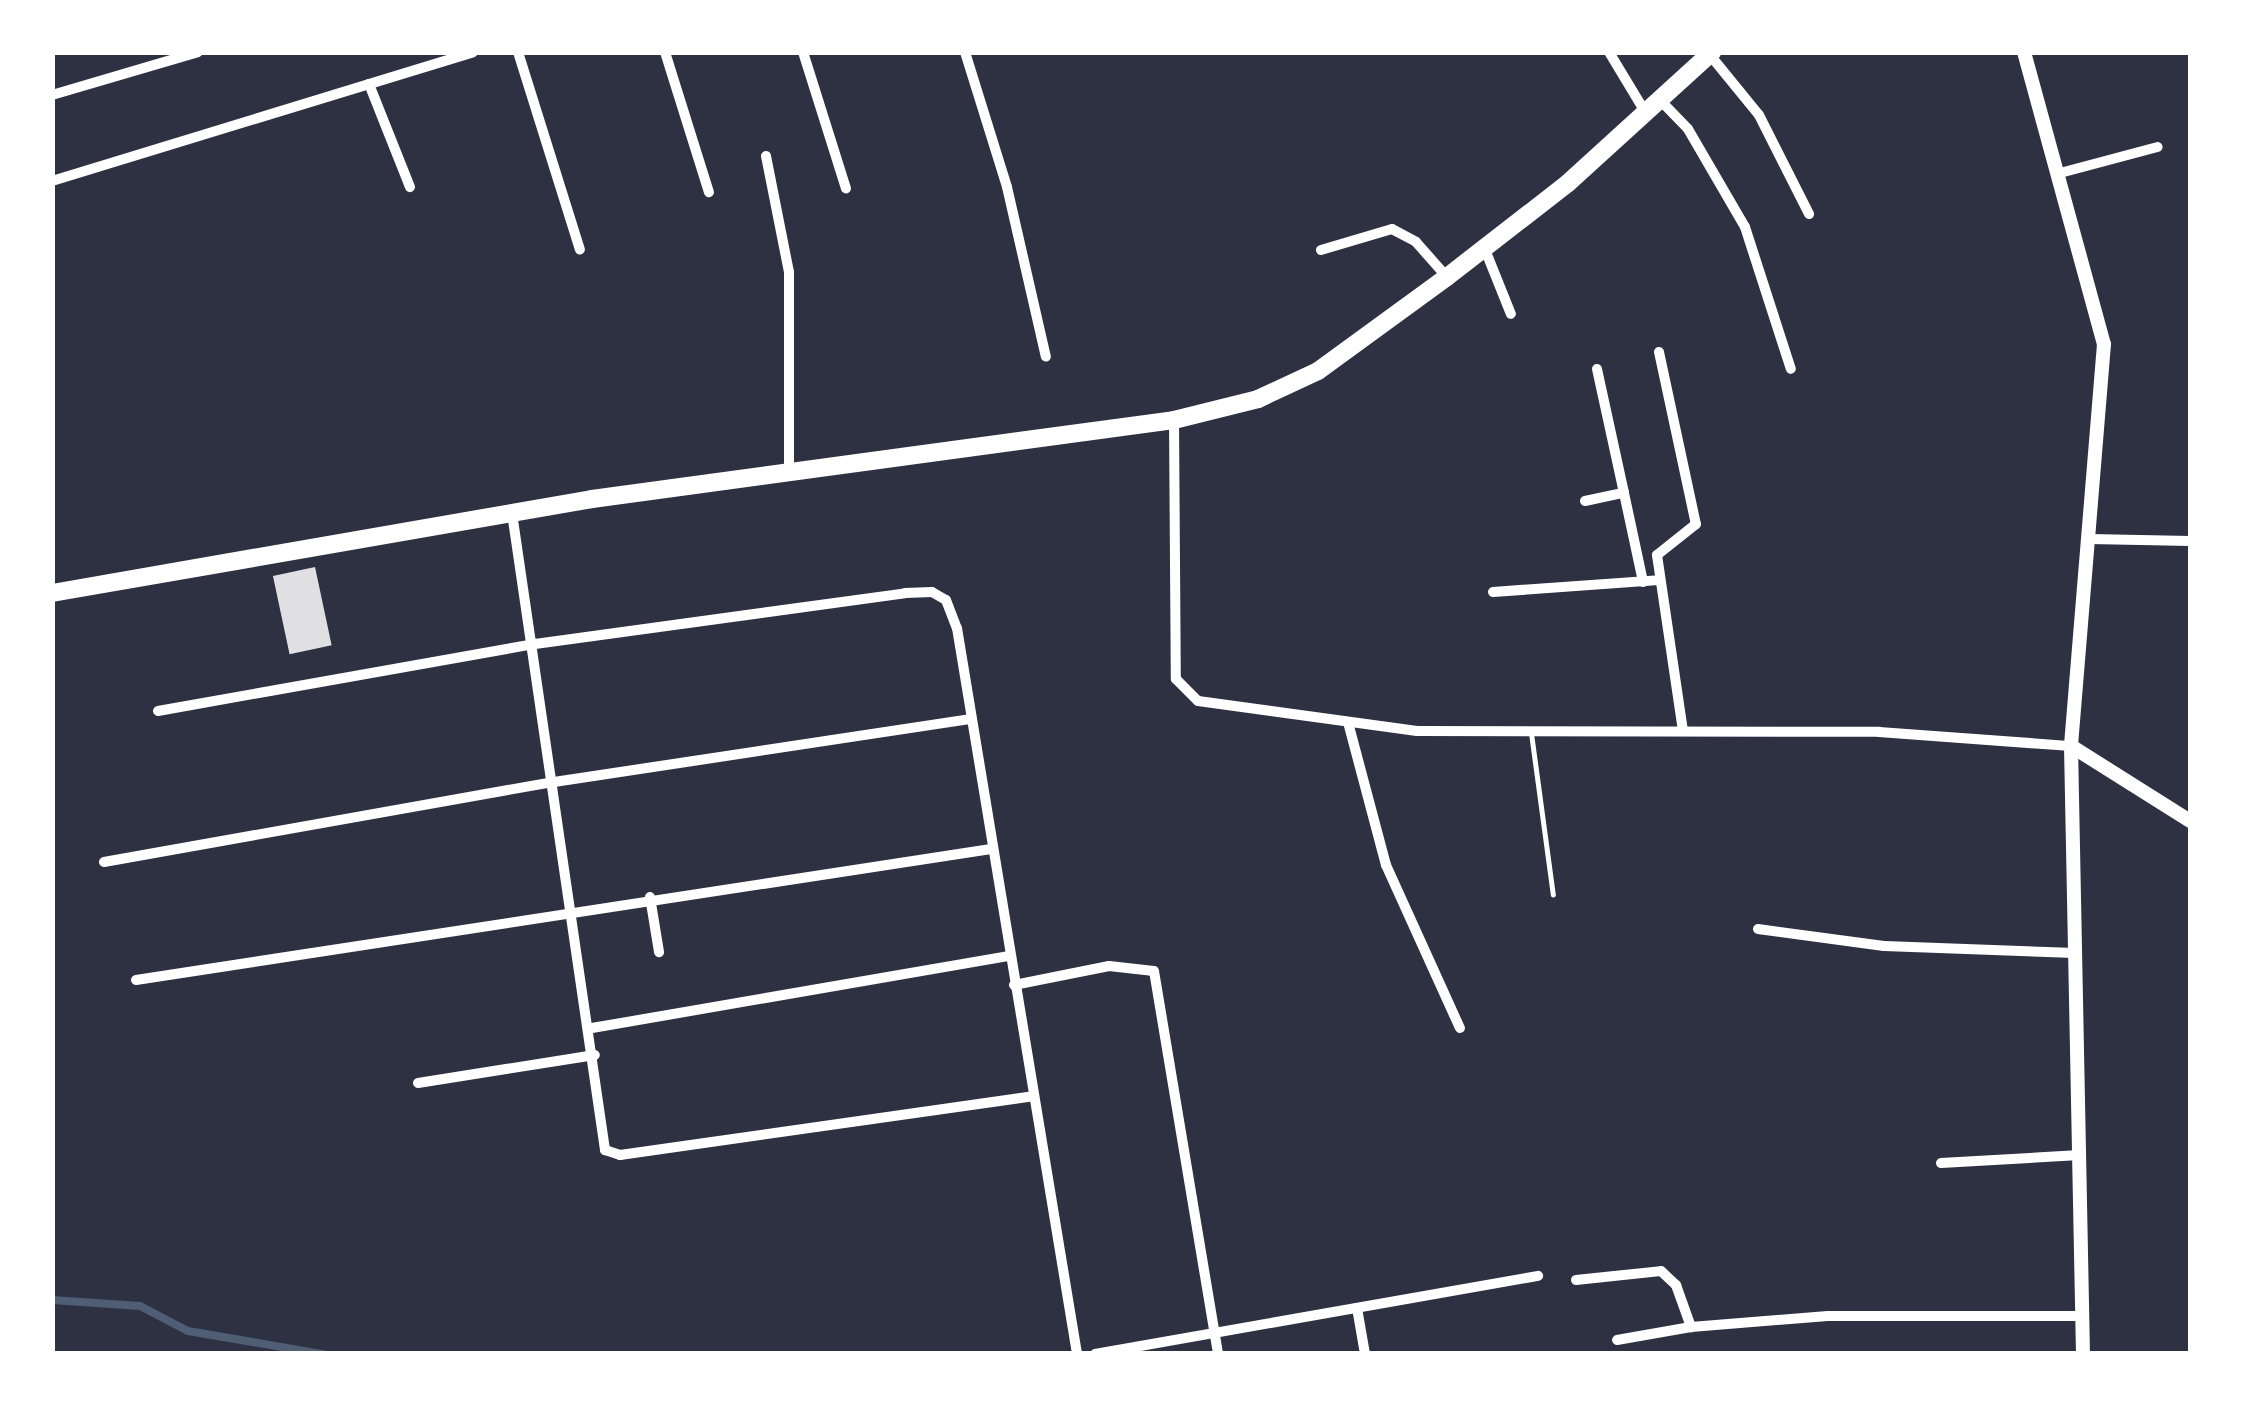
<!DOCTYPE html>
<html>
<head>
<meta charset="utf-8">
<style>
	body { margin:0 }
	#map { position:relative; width:2243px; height:1406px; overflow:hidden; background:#2d3142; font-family:"Asap Condensed",sans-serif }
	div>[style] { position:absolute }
	.stream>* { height:8px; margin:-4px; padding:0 4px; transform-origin:4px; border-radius:4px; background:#4f5d75 }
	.building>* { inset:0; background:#e0e0e3; transform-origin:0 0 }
	.service>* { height:5px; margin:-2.5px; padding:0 2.5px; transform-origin:2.5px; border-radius:2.5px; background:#fff }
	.minor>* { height:10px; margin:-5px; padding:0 5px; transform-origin:5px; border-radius:5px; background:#fff }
	.tertiary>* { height:14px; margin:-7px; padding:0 7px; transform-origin:7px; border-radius:7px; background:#fff }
	.primary>* { height:18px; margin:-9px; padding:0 9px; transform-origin:9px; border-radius:9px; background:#fff }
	span { translate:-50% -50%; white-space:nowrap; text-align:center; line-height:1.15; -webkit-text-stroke:8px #fff; paint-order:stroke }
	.frame { position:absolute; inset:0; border:55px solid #fff; pointer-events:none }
</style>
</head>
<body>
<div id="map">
	<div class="stream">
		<i style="left:52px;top:1300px;width:88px;rotate:3.9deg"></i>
		<i style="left:140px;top:1306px;width:54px;rotate:27.5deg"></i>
		<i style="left:188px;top:1331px;width:137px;rotate:9.7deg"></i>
	</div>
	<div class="building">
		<i style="left:315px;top:567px;width:80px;height:43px;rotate:78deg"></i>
	</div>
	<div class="service">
		<i style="left:1531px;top:733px;width:163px;rotate:82.3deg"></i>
	</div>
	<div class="minor">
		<i style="left:518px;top:52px;width:207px;rotate:72.6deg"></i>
		<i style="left:665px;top:52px;width:147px;rotate:72.6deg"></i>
		<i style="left:803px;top:52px;width:143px;rotate:72.5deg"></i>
		<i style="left:965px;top:52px;width:141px;rotate:72.7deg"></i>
		<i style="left:1007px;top:187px;width:174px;rotate:77.1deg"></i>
		<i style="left:1609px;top:52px;width:74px;rotate:58.9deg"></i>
		<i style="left:1710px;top:55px;width:77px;rotate:50.8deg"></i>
		<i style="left:1759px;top:115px;width:111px;rotate:63.2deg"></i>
		<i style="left:369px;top:84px;width:111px;rotate:68.3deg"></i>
		<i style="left:52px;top:95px;width:152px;rotate:-16.4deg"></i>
		<i style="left:1662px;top:102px;width:37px;rotate:46deg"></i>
		<i style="left:1688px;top:129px;width:113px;rotate:59.8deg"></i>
		<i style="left:1745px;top:227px;width:149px;rotate:72.1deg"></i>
		<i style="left:766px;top:156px;width:118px;rotate:78.8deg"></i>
		<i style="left:789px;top:272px;width:200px;rotate:90deg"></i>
		<i style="left:2060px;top:173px;width:101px;rotate:-14.9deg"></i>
		<i style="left:52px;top:181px;width:440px;rotate:-17deg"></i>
		<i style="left:1484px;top:247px;width:72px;rotate:68.1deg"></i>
		<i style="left:1321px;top:250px;width:74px;rotate:-16.5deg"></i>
		<i style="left:1392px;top:229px;width:27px;rotate:28deg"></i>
		<i style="left:1416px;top:242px;width:47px;rotate:48.5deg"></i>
		<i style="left:1659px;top:352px;width:176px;rotate:77.9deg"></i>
		<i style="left:1696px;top:524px;width:50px;rotate:141.5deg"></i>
		<i style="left:1657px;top:555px;width:178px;rotate:81.6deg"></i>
		<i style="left:1597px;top:369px;width:127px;rotate:77.7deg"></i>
		<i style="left:1174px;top:420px;width:259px;rotate:89.6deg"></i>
		<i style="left:1176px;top:679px;width:31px;rotate:45deg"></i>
		<i style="left:1198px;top:701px;width:221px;rotate:7.8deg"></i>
		<i style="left:1417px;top:731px;width:462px;rotate:0.1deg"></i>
		<i style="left:1879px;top:732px;width:193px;rotate:4.2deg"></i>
		<i style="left:1585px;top:501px;width:40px;rotate:-12deg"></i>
		<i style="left:1624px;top:493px;width:91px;rotate:77.9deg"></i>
		<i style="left:512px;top:513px;width:644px;rotate:81.69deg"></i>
		<i style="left:605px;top:1150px;width:16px;rotate:18deg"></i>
		<i style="left:620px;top:1155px;width:417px;rotate:-8.1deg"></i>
		<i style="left:2090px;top:539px;width:100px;rotate:1.1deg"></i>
		<i style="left:1493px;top:592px;width:166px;rotate:-4.1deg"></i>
		<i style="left:158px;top:711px;width:383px;rotate:-10.1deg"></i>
		<i style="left:535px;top:644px;width:373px;rotate:-7.8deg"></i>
		<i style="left:905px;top:593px;width:27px;rotate:-2deg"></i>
		<i style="left:932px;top:592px;width:16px;rotate:30deg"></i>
		<i style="left:946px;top:600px;width:30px;rotate:69deg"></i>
		<i style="left:957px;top:628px;width:736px;rotate:80.61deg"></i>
		<i style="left:1349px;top:726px;width:144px;rotate:75.1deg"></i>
		<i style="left:1386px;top:865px;width:179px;rotate:65.6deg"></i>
		<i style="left:104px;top:862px;width:457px;rotate:-10.1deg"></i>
		<i style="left:554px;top:782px;width:422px;rotate:-8.6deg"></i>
		<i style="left:650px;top:897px;width:56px;rotate:80.7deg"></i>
		<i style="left:1758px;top:929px;width:127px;rotate:7.7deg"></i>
		<i style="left:1884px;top:946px;width:191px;rotate:2.1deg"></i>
		<i style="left:136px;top:980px;width:865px;rotate:-8.71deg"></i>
		<i style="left:1014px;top:985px;width:97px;rotate:-11.3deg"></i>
		<i style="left:1109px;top:966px;width:45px;rotate:6.3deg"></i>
		<i style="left:1154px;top:971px;width:388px;rotate:80.5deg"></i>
		<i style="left:592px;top:1028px;width:422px;rotate:-9.8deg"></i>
		<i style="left:418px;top:1083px;width:179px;rotate:-9deg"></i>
		<i style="left:1941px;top:1163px;width:139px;rotate:-3.3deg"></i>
		<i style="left:1576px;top:1280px;width:85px;rotate:-6deg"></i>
		<i style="left:1661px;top:1271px;width:21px;rotate:43deg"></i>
		<i style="left:1676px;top:1285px;width:45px;rotate:70.3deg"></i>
		<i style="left:1357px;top:1308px;width:47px;rotate:80.1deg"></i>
		<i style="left:1617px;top:1340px;width:75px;rotate:-10deg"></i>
		<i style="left:1691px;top:1327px;width:137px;rotate:-4.6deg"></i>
		<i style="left:1828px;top:1316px;width:255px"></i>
		<i style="left:1095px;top:1354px;width:450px;rotate:-10deg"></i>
	</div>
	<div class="tertiary">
		<i style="left:2024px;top:52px;width:303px;rotate:74.7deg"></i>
		<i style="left:2104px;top:344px;width:403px;rotate:94.7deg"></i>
		<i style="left:2071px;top:746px;width:608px;rotate:88.87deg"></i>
		<i style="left:2071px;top:746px;width:141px;rotate:32.2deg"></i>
	</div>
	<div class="primary">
		<i style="left:52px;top:593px;width:548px;rotate:-9.87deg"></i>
		<i style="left:592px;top:499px;width:587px;rotate:-7.73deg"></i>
		<i style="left:1174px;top:420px;width:87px;rotate:-14deg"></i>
		<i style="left:1258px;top:399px;width:66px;rotate:-25deg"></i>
		<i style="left:1318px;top:371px;width:160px;rotate:-36.1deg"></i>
		<i style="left:1447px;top:277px;width:153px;rotate:-37.8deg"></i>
		<i style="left:1568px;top:183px;width:195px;rotate:-42.3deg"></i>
	</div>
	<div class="frame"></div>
</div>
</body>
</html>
